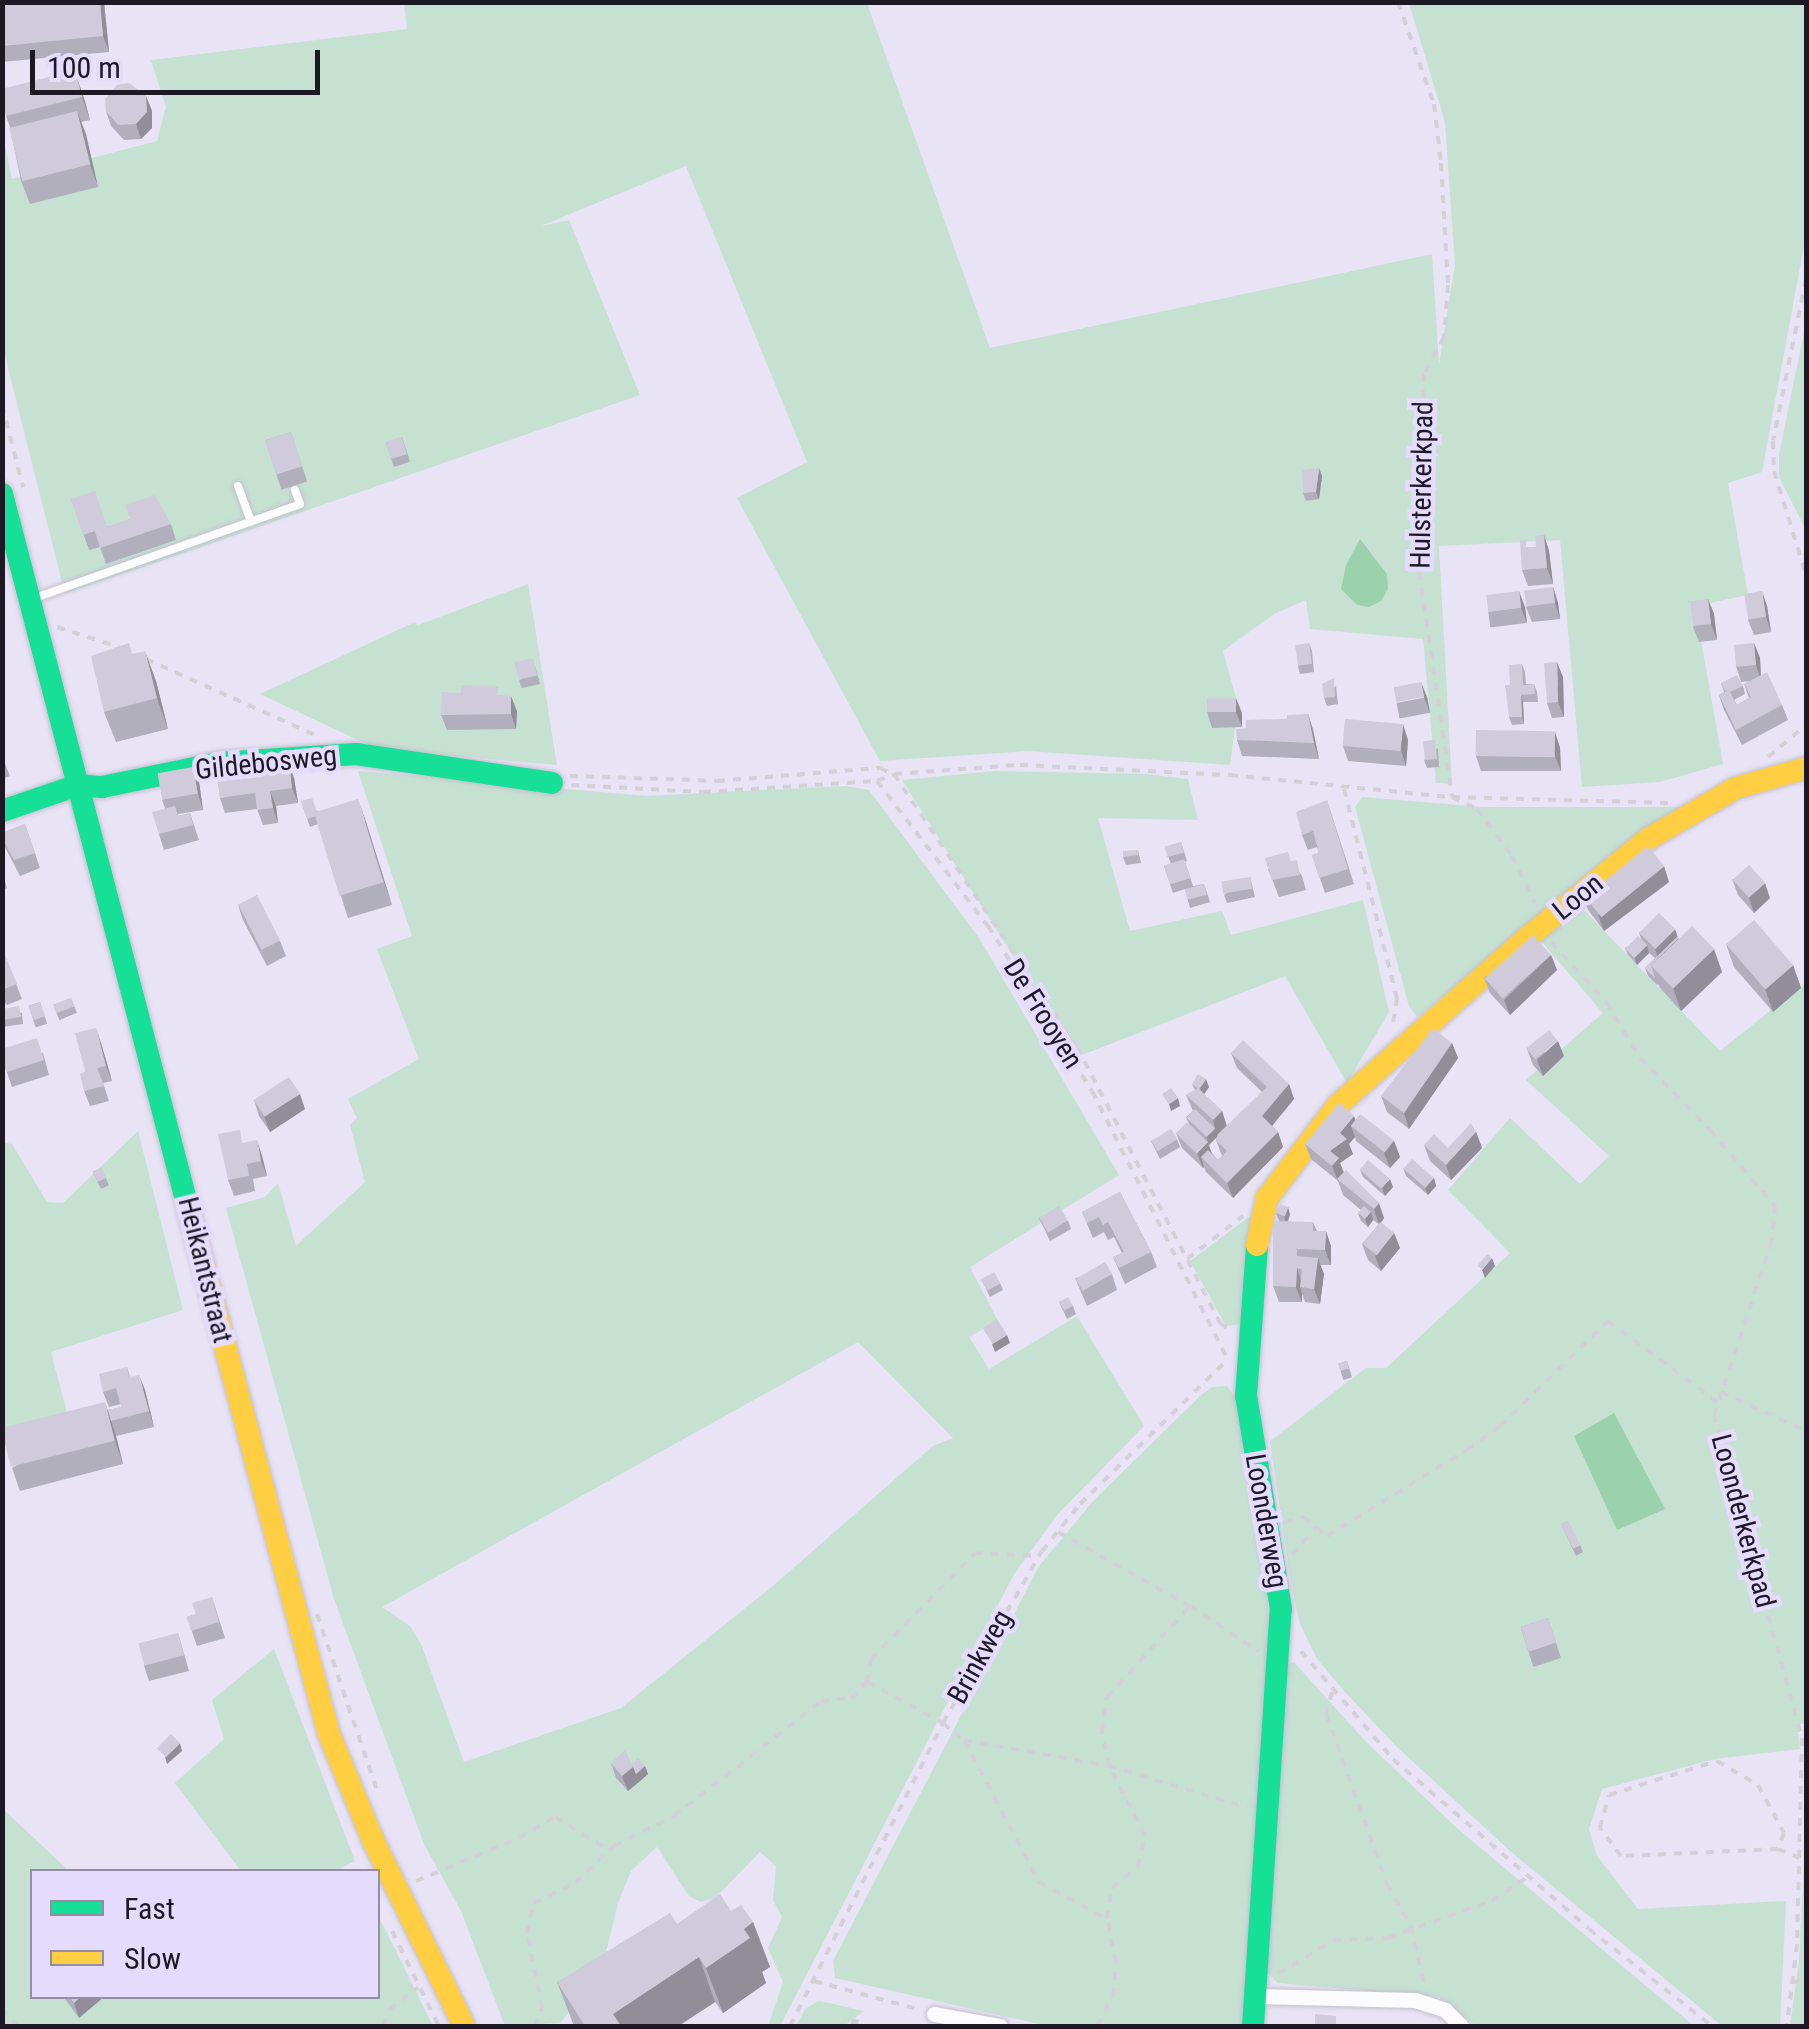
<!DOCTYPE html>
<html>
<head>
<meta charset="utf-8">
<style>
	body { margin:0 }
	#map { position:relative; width:1809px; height:2029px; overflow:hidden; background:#e8e3f5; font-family:"Roboto Condensed",sans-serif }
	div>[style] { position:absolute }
	.green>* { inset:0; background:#c6e1d2 }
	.water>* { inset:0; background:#9cd1ad }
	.path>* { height:4px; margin-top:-2px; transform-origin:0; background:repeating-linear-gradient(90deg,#d3d1d7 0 8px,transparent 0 16px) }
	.roads { filter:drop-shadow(0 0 2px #c4c0ce) drop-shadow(0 0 2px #c4c0ce) }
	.lane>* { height:8px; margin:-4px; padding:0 4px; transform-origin:4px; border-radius:4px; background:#fcfbfe }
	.street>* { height:15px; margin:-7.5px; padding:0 7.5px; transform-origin:7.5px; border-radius:7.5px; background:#fcfbfe }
	.fast>* { height:22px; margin:-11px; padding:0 11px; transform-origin:11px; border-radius:11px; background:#16e098 }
	.slow>* { height:22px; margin:-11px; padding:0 11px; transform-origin:11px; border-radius:11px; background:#ffcf43 }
	.wall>* { inset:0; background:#b2afbc; transform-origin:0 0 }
	.shaded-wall>* { inset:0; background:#918e99 }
	.building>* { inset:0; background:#cfcbdb; transform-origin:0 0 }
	span { translate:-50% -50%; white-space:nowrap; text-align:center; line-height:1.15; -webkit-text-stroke:9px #e5dbfd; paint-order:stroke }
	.street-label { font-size:28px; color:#1c1924 }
	.frame { position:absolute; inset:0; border:5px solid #1c1924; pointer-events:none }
	.legend { position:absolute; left:30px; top:1869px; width:350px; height:130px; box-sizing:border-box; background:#e5dbfd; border:2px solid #958da6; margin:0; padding:12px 18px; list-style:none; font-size:30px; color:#1c1924 }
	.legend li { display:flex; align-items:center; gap:20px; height:50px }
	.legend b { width:50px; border:2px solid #958da6 }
	.scale { position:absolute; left:30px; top:50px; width:290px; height:45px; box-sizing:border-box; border:5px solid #1c1924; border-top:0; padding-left:12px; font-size:30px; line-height:35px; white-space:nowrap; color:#1c1924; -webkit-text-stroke:8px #e5dbfd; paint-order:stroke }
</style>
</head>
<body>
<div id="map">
	<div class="green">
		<i style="clip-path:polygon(404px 3px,867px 3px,990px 348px,1432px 254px,1439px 364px,1455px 264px,1445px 122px,1409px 3px,1806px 3px,1806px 235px,1762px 472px,1728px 483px,1748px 595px,1695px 606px,1723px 764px,1660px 782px,1582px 787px,1560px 540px,1439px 546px,1452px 784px,1436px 783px,1423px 639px,1310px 629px,1306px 600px,1274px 614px,1223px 651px,1238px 705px,1230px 765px,1028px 751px,880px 761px,737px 498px,807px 462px,686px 166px,541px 226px,569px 220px,640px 395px,65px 594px,3px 348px,2px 133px,12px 179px,157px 141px,166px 107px,151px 60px,407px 29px)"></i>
		<i style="clip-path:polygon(1806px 322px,1806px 530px,1779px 477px,1779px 455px)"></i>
		<i style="clip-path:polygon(528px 584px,557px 765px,377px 749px,260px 694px,415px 622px,418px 625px)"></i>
		<i style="clip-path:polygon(evenodd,358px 771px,647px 796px,846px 786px,869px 790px,979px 938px,1119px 1175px,970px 1267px,998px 1321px,969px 1337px,989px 1369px,1077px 1316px,1144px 1426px,1057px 1515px,1013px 1576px,780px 2026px,768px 2026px,783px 1982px,768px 1948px,782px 1917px,773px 1900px,776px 1866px,760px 1852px,715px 1898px,701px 1902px,689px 1896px,657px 1847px,631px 1871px,618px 1903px,601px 1973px,560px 2023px,505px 2026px,461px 1911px,424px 1844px,334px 1599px,226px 1208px,265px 1197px,278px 1183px,296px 1246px,365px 1182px,350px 1125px,357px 1118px,348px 1099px,419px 1059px,377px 949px,412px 936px,358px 771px,858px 1342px,953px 1438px,933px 1446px,774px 1585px,621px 1708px,464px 1762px,421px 1644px,410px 1626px,382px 1607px,858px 1342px)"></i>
		<i style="clip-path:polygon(995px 771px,1145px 774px,1188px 779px,1198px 820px,1098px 818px,1130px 931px,1222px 911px,1231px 935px,1363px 900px,1389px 1012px,1347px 1083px,1285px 976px,1077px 1057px,902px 780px)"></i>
		<i style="clip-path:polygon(1362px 797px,1482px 807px,1682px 807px,1417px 1017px,1409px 1006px,1355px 807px)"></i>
		<i style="clip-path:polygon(1581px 907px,1720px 1051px,1806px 982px,1806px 1723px,1797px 1725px,1800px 1749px,1715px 1759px,1602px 1789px,1589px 1829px,1597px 1856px,1638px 1909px,1786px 1901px,1780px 2026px,1722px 2026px,1510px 1851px,1397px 1747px,1344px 1691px,1317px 1659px,1300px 1624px,1291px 1584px,1270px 1441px,1366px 1368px,1386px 1368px,1510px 1253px,1448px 1190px,1510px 1118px,1580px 1184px,1609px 1156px,1526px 1080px,1603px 1013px,1540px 940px)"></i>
		<i style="clip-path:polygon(138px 1131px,183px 1310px,51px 1352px,70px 1424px,3px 1445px,3px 1143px,12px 1144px,47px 1202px,63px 1203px)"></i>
		<i style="clip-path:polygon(1258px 1210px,1242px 1324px,1226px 1326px,1190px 1261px)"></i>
		<i style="clip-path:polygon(1227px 1386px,1236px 1398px,1267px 1572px,1268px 1633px,1247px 2026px,1048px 2026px,835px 1978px,833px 1961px,1039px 1566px,1094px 1500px,1200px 1396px,1212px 1387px)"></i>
		<i style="clip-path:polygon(274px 1649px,355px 1861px,335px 1871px,241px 1871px,175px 1783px,224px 1739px,212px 1700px)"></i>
		<i style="clip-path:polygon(1294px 1662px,1366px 1742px,1459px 1830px,1694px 2026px,1476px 2026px,1439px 1997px,1278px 1983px,1265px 1970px,1287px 1665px)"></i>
		<i style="clip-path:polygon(2px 1808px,69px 1871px,32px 1872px,32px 1996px,378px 1996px,378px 1915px,433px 2026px,3px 2026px)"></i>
		<i style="clip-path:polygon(1806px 1822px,1806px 2026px,1790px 2026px,1799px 1961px)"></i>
		<i style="clip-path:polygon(818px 2001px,829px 2003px,864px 2011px,844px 2026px,796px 2026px,805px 2009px)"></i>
	</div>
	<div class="water">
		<i style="clip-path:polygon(1360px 539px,1387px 574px,1388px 589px,1381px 601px,1369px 607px,1357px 605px,1341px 589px,1346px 565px)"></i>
		<i style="clip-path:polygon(1614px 1413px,1665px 1509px,1617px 1530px,1574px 1436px)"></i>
	</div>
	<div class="path">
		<i style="left:1398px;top:2px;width:108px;rotate:70.6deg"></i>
		<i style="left:1434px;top:104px;width:59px;rotate:83.2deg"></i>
		<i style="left:1441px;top:163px;width:122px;rotate:86.7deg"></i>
		<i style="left:1448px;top:285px;width:52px;rotate:94.4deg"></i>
		<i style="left:1444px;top:337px;width:42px;rotate:118.4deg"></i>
		<i style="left:1424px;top:374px;width:182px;rotate:92.2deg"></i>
		<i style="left:1417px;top:556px;width:244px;rotate:81.7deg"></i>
		<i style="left:1806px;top:279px;width:165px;rotate:101.5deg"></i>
		<i style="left:1773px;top:441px;width:30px;rotate:88deg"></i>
		<i style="left:1774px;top:471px;width:109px;rotate:72.9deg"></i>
		<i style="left:2px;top:405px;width:85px;rotate:75.6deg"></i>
		<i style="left:57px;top:627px;width:65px;rotate:17.9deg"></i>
		<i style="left:146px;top:659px;width:185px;rotate:24.2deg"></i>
		<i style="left:1768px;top:757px;width:50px;rotate:-40.1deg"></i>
		<i style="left:894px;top:774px;width:329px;rotate:56.2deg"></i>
		<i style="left:1077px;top:1047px;width:311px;rotate:62.6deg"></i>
		<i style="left:1220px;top:1323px;width:14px;rotate:36deg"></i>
		<i style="left:570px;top:776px;width:147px;rotate:1.9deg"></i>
		<i style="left:717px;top:781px;width:164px;rotate:-4.6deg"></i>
		<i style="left:880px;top:768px;width:14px;rotate:25deg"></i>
		<i style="left:877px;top:781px;width:183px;rotate:52.6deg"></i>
		<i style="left:988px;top:926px;width:195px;rotate:57.8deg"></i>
		<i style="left:1092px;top:1091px;width:297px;rotate:63.2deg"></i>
		<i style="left:571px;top:785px;width:132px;rotate:3deg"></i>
		<i style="left:703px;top:792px;width:174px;rotate:-3.6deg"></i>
		<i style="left:877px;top:781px;width:18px;rotate:-22deg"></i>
		<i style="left:894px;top:774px;width:126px;rotate:-4.1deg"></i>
		<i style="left:1020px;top:765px;width:210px;rotate:2.7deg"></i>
		<i style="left:1230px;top:775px;width:223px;rotate:5.7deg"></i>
		<i style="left:1452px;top:797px;width:216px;rotate:1.6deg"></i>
		<i style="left:1344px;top:789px;width:216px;rotate:75.8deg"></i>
		<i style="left:1397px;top:998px;width:32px;rotate:99deg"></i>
		<i style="left:1452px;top:797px;width:28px;rotate:26deg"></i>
		<i style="left:1477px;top:809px;width:59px;rotate:53.3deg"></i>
		<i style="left:1512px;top:856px;width:52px;rotate:63.9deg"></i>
		<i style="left:1551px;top:942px;width:83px;rotate:47.4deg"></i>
		<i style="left:1607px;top:1003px;width:64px;rotate:59deg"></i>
		<i style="left:1640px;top:1058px;width:100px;rotate:45.8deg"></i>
		<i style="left:1710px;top:1130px;width:100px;rotate:49.5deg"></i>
		<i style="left:1775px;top:1206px;width:35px;rotate:95deg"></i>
		<i style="left:1772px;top:1241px;width:183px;rotate:108.4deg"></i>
		<i style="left:1714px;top:1415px;width:335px;rotate:74.8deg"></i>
		<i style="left:1802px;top:1738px;width:206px;rotate:91.4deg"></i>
		<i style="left:1797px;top:1944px;width:83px;rotate:97deg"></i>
		<i style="left:1187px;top:1259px;width:71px;rotate:-37.5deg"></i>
		<i style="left:1721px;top:1392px;width:94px;rotate:24.6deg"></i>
		<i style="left:1285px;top:1522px;width:20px;rotate:-15deg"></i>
		<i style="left:1304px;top:1517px;width:30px;rotate:40deg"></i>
		<i style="left:1327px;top:1536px;width:164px;rotate:-31.6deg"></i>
		<i style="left:1467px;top:1450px;width:41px;rotate:-36deg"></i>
		<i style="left:1500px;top:1426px;width:151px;rotate:-44.2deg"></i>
		<i style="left:1608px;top:1321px;width:136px;rotate:36.6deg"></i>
		<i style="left:1058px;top:1532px;width:151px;rotate:29.3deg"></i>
		<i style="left:1190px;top:1606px;width:82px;rotate:33.5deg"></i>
		<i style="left:1292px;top:1555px;width:38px;rotate:-49deg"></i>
		<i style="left:317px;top:1614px;width:186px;rotate:71.2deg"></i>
		<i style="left:1301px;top:1651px;width:142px;rotate:49.6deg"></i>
		<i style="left:1393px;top:1759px;width:259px;rotate:40.9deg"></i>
		<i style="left:1589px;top:1929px;width:157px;rotate:38.3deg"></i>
		<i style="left:867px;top:1682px;width:86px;rotate:28.3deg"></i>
		<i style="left:943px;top:1723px;width:27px;rotate:39deg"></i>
		<i style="left:964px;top:1740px;width:147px;rotate:10.2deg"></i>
		<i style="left:1109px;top:1766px;width:35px;rotate:-102deg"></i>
		<i style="left:1102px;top:1732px;width:35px;rotate:-82deg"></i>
		<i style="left:1107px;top:1697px;width:123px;rotate:-47.6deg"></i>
		<i style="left:1332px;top:1692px;width:23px;rotate:105deg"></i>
		<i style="left:1326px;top:1714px;width:181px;rotate:70.3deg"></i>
		<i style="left:1387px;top:1884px;width:49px;rotate:60.8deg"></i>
		<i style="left:1411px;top:1927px;width:63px;rotate:77.1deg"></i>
		<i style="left:964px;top:1740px;width:161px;rotate:62.2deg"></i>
		<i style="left:1039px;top:1882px;width:75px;rotate:28.6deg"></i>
		<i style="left:1109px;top:1766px;width:145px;rotate:16.8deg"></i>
		<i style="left:1778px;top:1849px;width:157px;rotate:177.4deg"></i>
		<i style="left:1621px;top:1856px;width:35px;rotate:-127deg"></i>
		<i style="left:1600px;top:1828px;width:34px;rotate:-75deg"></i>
		<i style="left:1609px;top:1795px;width:113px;rotate:-17.5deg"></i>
		<i style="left:1717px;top:1761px;width:48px;rotate:30.3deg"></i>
		<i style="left:1758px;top:1785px;width:55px;rotate:61.6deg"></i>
		<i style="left:1784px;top:1833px;width:17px;rotate:111deg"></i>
		<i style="left:1778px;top:1849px;width:23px;rotate:23deg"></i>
		<i style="left:416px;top:1881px;width:112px;rotate:-22.7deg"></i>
		<i style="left:519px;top:1838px;width:42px;rotate:-30.3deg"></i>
		<i style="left:555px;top:1817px;width:61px;rotate:31.6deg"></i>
		<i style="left:392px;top:1931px;width:106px;rotate:63.7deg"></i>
		<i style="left:1278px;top:1974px;width:66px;rotate:-31.3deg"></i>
		<i style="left:1334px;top:1940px;width:54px;rotate:-2.1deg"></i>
		<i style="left:1388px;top:1938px;width:110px;rotate:-19.6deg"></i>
		<i style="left:1492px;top:1901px;width:45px;rotate:-34deg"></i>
		<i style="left:814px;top:1981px;width:111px;rotate:15.2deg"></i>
		<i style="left:1793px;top:1983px;width:14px;rotate:-25deg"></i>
		<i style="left:2px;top:2009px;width:23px;rotate:47deg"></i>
		<i style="left:383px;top:2026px;width:17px;rotate:-69deg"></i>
		<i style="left:389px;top:2010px;width:37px;rotate:-38deg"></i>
		<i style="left:535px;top:2026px;width:19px;rotate:-69deg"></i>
		<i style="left:542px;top:2008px;width:76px;rotate:-101.3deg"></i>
		<i style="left:527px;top:1933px;width:31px;rotate:-77deg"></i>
		<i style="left:534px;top:1903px;width:46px;rotate:-26deg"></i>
		<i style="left:575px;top:1883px;width:54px;rotate:-43.5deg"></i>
		<i style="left:614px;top:1846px;width:67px;rotate:-26.6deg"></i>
		<i style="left:674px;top:1816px;width:187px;rotate:-38deg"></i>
		<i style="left:821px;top:1701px;width:30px;rotate:-6deg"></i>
		<i style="left:851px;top:1698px;width:23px;rotate:-45deg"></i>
		<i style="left:867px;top:1682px;width:23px;rotate:-80deg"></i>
		<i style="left:871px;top:1659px;width:148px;rotate:-45.5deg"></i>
		<i style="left:975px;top:1553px;width:64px;rotate:2.7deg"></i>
		<i style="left:790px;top:2026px;width:339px;rotate:-63.2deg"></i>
		<i style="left:943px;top:1723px;width:198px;rotate:-60.1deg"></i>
		<i style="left:1042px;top:1551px;width:60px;rotate:-51deg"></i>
		<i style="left:1080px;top:1504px;width:206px;rotate:-44.4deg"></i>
		<i style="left:1097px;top:2026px;width:34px;rotate:-62deg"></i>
		<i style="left:1113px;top:1996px;width:34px;rotate:-85deg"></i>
		<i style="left:1116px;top:1962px;width:44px;rotate:-101.8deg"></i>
		<i style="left:1107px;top:1919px;width:31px;rotate:-81deg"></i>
		<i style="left:1112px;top:1888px;width:34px;rotate:-40deg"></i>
		<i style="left:1138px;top:1866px;width:31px;rotate:-77deg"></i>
		<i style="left:1145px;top:1836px;width:77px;rotate:-116.9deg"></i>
	</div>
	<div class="roads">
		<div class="lane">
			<i style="left:238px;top:486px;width:38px;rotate:70deg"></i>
			<i style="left:35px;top:598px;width:281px;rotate:-19.5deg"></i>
			<i style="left:300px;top:504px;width:15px;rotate:-110deg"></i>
		</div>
		<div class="street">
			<i style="left:1256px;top:1996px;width:159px;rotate:1.4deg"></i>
			<i style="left:1415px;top:2000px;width:32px;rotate:18deg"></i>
			<i style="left:1445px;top:2010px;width:23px;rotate:45deg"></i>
			<i style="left:934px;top:2014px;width:67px;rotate:10.3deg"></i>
		</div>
		<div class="fast">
			<i style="left:2px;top:494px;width:745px;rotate:75.39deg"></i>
			<i style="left:2px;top:811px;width:80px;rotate:-18.9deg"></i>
			<i style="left:78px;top:785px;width:24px;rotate:5deg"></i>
			<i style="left:102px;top:787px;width:119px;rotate:-11.6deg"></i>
			<i style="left:219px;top:763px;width:137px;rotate:-3.8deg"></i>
			<i style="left:356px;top:754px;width:198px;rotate:8.4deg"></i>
			<i style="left:1253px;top:2026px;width:418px;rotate:-86.2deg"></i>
			<i style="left:1281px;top:1609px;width:216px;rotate:-99.3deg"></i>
			<i style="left:1246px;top:1396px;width:151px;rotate:-85.8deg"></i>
		</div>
		<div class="slow">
			<i style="left:190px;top:1215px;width:537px;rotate:75.01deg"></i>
			<i style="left:329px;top:1734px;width:115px;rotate:67.5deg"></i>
			<i style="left:373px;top:1840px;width:207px;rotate:63.9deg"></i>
			<i style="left:1257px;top:1245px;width:48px;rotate:-78deg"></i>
			<i style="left:1267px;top:1198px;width:117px;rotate:-52.6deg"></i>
			<i style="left:1338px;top:1105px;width:252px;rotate:-41.5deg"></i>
			<i style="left:1527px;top:938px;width:156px;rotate:-39.3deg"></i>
			<i style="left:1648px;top:839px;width:102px;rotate:-30.1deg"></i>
			<i style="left:1736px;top:788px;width:73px;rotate:-15.9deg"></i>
		</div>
	</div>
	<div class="wall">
		<i style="clip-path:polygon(2px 2px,104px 2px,109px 52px,2px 62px)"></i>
		<i style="clip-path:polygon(77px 78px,90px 120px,81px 122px,98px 187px,30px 204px,21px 181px,10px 127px,6px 116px,67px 81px)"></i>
		<i style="clip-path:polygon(146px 96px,152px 111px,152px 128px,141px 139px,124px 140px,111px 126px,106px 111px)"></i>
		<i style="left:291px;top:432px;width:52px;height:27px;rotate:72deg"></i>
		<i style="left:402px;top:437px;width:26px;height:17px;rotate:72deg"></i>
		<i style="clip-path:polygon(1322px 476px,1319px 499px,1306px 501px,1303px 493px)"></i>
		<i style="clip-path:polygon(71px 499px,108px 527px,130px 519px,171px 524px,176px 540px,106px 564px,100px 547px,89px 550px)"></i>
		<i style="clip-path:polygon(1544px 535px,1549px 551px,1553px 584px,1528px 586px,1522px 570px)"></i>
		<i style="clip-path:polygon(1553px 587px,1558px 603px,1560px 619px,1532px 622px,1526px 607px)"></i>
		<i style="clip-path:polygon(1708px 599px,1714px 614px,1717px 640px,1699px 642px,1693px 627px)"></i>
		<i style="clip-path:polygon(1767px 606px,1771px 632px,1754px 635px,1748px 620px)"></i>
		<i style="left:1525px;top:607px;width:16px;height:37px;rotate:83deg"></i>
		<i style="clip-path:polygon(1309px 643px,1312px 651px,1314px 672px,1300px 674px,1298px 666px)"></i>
		<i style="clip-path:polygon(1754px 643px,1760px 658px,1761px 675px,1782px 705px,1788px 720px,1742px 745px,1724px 710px,1719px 695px,1724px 692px,1721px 683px,1743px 686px,1745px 694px,1734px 700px,1737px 705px,1749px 698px,1744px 684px,1750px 681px,1741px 682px,1736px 666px)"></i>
		<i style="clip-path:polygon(133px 654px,156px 681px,168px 729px,116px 742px,104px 712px)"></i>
		<i style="clip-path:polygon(1522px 664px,1525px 672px,1526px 684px,1534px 684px,1537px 692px,1538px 702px,1523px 702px,1524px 724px,1512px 725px,1509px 717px,1510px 685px)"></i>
		<i style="clip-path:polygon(535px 666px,540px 684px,522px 688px,519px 681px)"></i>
		<i style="clip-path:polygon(1563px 677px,1564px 717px,1552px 718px,1547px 703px)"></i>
		<i style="clip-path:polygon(1336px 686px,1338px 704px,1327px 706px,1324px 698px)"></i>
		<i style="left:1427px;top:697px;width:16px;height:31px;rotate:79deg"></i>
		<i style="clip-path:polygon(1207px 698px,1242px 713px,1242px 727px,1212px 728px,1207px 712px)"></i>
		<i style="clip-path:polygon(517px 711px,516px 729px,447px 730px,441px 715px)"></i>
		<i style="clip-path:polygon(1308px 714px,1313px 730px,1319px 759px,1242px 756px,1237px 740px,1246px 728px)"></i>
		<i style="clip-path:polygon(1555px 732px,1560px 748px,1561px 771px,1481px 771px,1476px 756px)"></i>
		<i style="clip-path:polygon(1408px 740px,1406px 766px,1348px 761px,1343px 746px)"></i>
		<i style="clip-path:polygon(1438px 748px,1439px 767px,1427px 768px,1424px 760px)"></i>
		<i style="clip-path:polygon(2px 756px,10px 776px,2px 779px)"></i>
		<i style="clip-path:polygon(294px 778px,298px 803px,276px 806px,278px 823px,263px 825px,257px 809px,225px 813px,220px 798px)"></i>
		<i style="clip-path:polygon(199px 782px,203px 810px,178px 814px,178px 816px,190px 813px,199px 840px,164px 850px,159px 834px,165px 808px,162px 800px)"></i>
		<i style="clip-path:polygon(1327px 800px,1354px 884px,1325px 893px,1312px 855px,1319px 853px,1317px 847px,1308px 850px,1302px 835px)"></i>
		<i style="clip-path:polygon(301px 801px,317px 811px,366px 822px,392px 905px,348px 918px,318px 824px,310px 827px)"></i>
		<i style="clip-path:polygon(25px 824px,40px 868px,20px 876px,6px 849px,2px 839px,2px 833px)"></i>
		<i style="clip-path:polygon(1181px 842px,1187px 861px,1185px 862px,1193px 886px,1204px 884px,1210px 902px,1190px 908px,1185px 889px,1173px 893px,1164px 866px,1171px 864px,1165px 847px)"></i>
		<i style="clip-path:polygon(1138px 850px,1141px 863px,1126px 865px,1123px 857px)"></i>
		<i style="clip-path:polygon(1292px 861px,1302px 876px,1306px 890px,1279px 897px,1268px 869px)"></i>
		<i style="clip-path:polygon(2px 871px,7px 888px,2px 890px)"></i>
		<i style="clip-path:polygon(1250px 877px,1255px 897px,1227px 903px,1224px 895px)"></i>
		<i style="clip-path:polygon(1732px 879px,1770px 898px,1754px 913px,1738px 895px)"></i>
		<i style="clip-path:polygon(1669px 882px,1604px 931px,1588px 910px,1583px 895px)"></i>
		<i style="clip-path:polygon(238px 905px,280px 941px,286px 956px,267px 966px,243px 920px)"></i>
		<i style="clip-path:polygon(1639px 932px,1677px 937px,1722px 972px,1681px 1011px,1660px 988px,1658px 984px,1657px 985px,1648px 976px,1645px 968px,1655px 958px,1649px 953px,1637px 965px,1628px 955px,1625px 948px,1641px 939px)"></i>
		<i style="clip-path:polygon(1726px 944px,1793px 965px,1801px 988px,1773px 1012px,1734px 967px)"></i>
		<i style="clip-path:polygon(2px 948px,22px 999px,7px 1005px,2px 1000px)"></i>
		<i style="clip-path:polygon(1551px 955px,1557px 970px,1510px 1015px,1490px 993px,1484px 977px)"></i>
		<i style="left:71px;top:998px;width:16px;height:19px;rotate:68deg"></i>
		<i style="left:40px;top:1002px;width:23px;height:12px;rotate:72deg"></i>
		<i style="clip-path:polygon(2px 1008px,22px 1013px,23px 1024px,2px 1027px)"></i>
		<i style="clip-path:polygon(101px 1043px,112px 1081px,103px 1083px,109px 1101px,90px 1106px,84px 1091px,85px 1072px)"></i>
		<i style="clip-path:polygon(1452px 1043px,1458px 1058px,1409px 1129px,1387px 1112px,1381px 1096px)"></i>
		<i style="clip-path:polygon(1527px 1049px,1564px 1056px,1543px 1076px,1533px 1065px)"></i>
		<i style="clip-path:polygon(43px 1053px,49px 1075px,12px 1087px,2px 1058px)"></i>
		<i style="clip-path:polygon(evenodd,1231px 1053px,1289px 1084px,1294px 1099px,1272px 1126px,1278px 1132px,1283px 1147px,1233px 1198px,1206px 1172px,1204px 1167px,1203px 1168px,1182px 1148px,1176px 1133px,1189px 1124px,1186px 1117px,1193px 1111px,1186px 1095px,1195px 1090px,1192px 1084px,1209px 1087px,1204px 1094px,1222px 1111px,1227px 1126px,1262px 1092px,1237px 1068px,1231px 1053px,1217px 1137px,1216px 1140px,1222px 1156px,1218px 1160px,1212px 1153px,1208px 1144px,1209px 1145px,1217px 1137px)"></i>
		<i style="clip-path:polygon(254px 1100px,305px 1109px,270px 1132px,259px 1116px)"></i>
		<i style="clip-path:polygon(1355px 1120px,1394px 1141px,1400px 1157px,1390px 1168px,1356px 1141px,1355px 1137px,1349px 1144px,1353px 1154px,1340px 1163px,1344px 1172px,1384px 1218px,1381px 1223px,1394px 1233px,1400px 1248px,1381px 1271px,1368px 1260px,1362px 1244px,1379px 1224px,1373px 1220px,1368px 1227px,1361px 1221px,1358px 1213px,1361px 1210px,1343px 1195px,1338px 1181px,1311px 1159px,1305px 1144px)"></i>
		<i style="clip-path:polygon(1476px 1132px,1482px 1148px,1451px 1180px,1430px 1161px,1424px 1145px,1448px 1148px)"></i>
		<i style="clip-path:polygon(1177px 1139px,1180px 1147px,1160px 1159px,1151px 1141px)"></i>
		<i style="clip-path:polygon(244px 1143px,262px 1156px,267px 1176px,253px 1179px,255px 1191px,234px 1196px,228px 1180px)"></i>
		<i style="left:101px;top:1168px;width:19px;height:9px;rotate:65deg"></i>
		<i style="clip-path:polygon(1403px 1168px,1434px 1178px,1436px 1186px,1428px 1195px,1406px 1176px)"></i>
		<i style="clip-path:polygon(1360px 1170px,1393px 1187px,1385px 1196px,1363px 1177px)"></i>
		<i style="clip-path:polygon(1120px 1192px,1151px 1252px,1157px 1267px,1125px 1284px,1113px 1257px,1122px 1253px,1114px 1237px,1108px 1240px,1104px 1232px,1093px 1238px,1082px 1212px)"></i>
		<i style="clip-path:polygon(1288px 1207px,1290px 1215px,1288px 1222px,1313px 1222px,1317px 1231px,1331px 1246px,1331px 1265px,1320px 1265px,1324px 1274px,1320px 1304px,1305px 1302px,1302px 1294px,1302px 1302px,1279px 1302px,1273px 1286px,1279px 1221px,1276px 1213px)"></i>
		<i style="clip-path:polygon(1039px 1218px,1068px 1221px,1071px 1229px,1050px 1241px)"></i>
		<i style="clip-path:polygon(1112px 1274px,1117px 1290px,1087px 1306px,1075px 1278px)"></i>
		<i style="clip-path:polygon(981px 1279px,1000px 1283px,1003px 1290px,990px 1297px)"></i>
		<i style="clip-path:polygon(1059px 1302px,1073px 1306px,1076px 1314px,1067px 1319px)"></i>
		<i style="left:1347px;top:1361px;width:17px;height:9px;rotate:73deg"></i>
		<i style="clip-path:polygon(127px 1367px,130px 1377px,145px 1390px,154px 1427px,116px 1436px,123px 1464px,20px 1491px,12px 1468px,108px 1410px,121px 1407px,121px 1404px,109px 1407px,103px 1392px)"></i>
		<i style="clip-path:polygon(1561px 1524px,1580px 1545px,1583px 1552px,1576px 1556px)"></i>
		<i style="clip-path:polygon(212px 1597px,225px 1638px,197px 1646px,187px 1617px,196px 1614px)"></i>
		<i style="left:1548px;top:1618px;width:42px;height:29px;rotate:72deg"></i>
		<i style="clip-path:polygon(178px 1633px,189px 1671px,149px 1681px,144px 1666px)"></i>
		<i style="clip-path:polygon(611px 1763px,645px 1766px,648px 1774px,628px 1791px,616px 1778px)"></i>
		<i style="clip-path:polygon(753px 1922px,770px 1967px,762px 1972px,766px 1983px,723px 2013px,715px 2002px,679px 2026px,574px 2026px,557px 1982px,677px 1924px)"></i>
		<i style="clip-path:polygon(63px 1996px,105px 1996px,79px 2018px)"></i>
	</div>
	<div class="shaded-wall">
		<i style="clip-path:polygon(100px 2px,104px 2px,109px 52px,103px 36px)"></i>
		<i style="clip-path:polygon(77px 78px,85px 101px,90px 120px,82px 97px)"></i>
		<i style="clip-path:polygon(146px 96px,152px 111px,152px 128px,141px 139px,136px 124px)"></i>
		<i style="clip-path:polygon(77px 111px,86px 134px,98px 187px,90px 164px)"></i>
		<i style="clip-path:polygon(1319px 468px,1322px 476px,1319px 499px,1316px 492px)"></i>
		<i style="clip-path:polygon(1544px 535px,1549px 551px,1553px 584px,1547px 568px)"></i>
		<i style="clip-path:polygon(1553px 587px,1558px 603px,1560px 619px,1555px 603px)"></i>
		<i style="clip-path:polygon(1519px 591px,1525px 607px,1527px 623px,1521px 608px)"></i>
		<i style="clip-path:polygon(1762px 591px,1767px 606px,1771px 632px,1766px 617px)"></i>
		<i style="clip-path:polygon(1708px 599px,1714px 614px,1717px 640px,1711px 624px)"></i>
		<i style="clip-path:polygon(1754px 643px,1760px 658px,1761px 680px,1756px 665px)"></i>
		<i style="clip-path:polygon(145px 651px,156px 681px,168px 729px,157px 698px)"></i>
		<i style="clip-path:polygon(1557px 662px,1563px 677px,1564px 717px,1558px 702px)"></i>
		<i style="clip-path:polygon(1421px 682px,1427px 697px,1430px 713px,1424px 697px)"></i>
		<i style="clip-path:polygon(1521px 695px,1523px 702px,1524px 724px,1522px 717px)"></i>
		<i style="clip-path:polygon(511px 696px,517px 711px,516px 729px,511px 714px)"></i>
		<i style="clip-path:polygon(1236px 698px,1242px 713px,1242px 727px,1236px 712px)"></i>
		<i style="clip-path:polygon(1308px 714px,1313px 730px,1319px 759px,1314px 743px)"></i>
		<i style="clip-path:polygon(1403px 724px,1408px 740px,1406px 766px,1401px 750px)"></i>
		<i style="clip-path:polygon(1555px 732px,1560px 748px,1561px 771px,1555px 756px)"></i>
		<i style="clip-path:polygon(289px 763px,294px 778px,298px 803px,292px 788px)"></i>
		<i style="clip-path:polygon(193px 767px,199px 782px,203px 810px,198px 794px)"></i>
		<i style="clip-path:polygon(270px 791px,276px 806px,278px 823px,273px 808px)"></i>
		<i style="clip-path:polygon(358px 799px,366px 822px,392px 905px,384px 882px)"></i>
		<i style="clip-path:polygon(1664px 866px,1669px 882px,1604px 931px,1598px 915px)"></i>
		<i style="clip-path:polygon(1765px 883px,1770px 898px,1754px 913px,1749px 898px)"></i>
		<i style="clip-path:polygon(1675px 929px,1680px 944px,1660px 964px,1655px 949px)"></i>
		<i style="clip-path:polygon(1647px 945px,1649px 953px,1637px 965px,1634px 957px)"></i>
		<i style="clip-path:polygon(1714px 949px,1722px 972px,1681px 1011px,1673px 988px)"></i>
		<i style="clip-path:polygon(1551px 955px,1557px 970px,1510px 1015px,1504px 1000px)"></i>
		<i style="clip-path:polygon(1793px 965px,1801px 988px,1773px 1012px,1765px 989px)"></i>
		<i style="clip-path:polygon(96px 1028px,101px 1043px,112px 1081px,106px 1066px)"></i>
		<i style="clip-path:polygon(1558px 1041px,1564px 1056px,1543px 1076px,1537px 1060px)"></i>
		<i style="clip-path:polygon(1452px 1043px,1458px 1058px,1409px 1129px,1404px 1113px)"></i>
		<i style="clip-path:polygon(1206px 1079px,1209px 1087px,1203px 1096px,1200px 1088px)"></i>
		<i style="clip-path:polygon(1289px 1084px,1294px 1099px,1267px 1132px,1262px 1116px)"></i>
		<i style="clip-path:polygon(300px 1094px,305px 1109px,270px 1132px,264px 1116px)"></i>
		<i style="clip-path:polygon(1178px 1098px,1180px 1106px,1171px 1111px,1169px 1104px)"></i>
		<i style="clip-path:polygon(1222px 1111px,1227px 1127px,1209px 1145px,1206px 1137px,1215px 1128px,1213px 1120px)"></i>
		<i style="clip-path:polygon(1354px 1116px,1360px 1132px,1351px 1126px,1355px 1137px,1349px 1144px,1353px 1154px,1340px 1163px,1344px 1174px,1338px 1181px,1332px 1166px,1330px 1151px,1340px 1133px)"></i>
		<i style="clip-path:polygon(1278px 1132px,1283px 1147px,1233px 1198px,1227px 1183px)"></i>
		<i style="clip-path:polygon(1476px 1132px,1482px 1148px,1451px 1180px,1446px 1165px)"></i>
		<i style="clip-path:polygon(257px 1140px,262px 1156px,267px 1176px,261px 1161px)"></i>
		<i style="clip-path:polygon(1394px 1141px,1400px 1157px,1390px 1168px,1384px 1153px)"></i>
		<i style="clip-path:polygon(1208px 1142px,1213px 1158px,1201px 1157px,1204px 1167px,1203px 1168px,1197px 1153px)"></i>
		<i style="clip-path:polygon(1434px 1178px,1436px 1186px,1428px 1195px,1425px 1188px)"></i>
		<i style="clip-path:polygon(1390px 1179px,1393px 1187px,1385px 1196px,1382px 1188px)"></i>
		<i style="clip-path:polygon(1379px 1203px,1384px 1218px,1379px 1225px,1374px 1209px)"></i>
		<i style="clip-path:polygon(1288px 1207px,1290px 1215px,1286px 1224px,1284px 1216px)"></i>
		<i style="clip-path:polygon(1371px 1212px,1373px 1220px,1368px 1227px,1365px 1219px)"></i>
		<i style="clip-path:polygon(1326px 1231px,1331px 1246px,1331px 1265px,1325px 1250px)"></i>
		<i style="clip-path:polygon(1394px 1233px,1400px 1248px,1381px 1271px,1375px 1256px)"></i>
		<i style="clip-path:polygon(1318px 1258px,1324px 1274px,1320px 1304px,1314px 1289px)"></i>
		<i style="clip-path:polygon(1492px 1258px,1495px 1266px,1485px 1278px,1482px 1270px)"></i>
		<i style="clip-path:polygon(1297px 1268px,1302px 1284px,1300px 1287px,1302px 1294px,1302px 1302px,1296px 1287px)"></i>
		<i style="clip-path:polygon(1007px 1335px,1010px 1343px,995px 1352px,992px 1344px)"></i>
		<i style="clip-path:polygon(139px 1375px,145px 1390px,154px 1427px,149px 1411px)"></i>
		<i style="clip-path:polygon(105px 1402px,116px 1436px,123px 1464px,115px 1441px)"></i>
		<i style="clip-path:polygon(180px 1743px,182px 1751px,167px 1764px,165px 1757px)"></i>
		<i style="clip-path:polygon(645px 1766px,648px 1774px,639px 1782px,636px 1774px)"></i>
		<i style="clip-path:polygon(633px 1767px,639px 1782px,628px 1791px,622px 1776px)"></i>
		<i style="clip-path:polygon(753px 1922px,770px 1967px,762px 1972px,766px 1983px,723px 2013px,706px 1968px,744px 1929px)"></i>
		<i style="clip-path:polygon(699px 1957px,715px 2002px,678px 2026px,617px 2026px,613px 2014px)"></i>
		<i style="clip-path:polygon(81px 1996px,105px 1996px,79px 2018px,74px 2003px)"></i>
	</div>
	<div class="building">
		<i style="clip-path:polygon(2px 2px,100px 2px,103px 36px,2px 46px)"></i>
		<i style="clip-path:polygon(64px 73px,66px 81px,77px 78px,82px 97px,6px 116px,2px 101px,2px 89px)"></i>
		<i style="clip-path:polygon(129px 83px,146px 96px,147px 112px,136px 124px,118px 125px,106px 111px,105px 99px,117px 85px)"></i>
		<i style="left:77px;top:111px;width:55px;height:70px;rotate:76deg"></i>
		<i style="left:291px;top:432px;width:36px;height:27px;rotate:72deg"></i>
		<i style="left:402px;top:437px;width:18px;height:17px;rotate:74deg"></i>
		<i style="clip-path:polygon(1319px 468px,1316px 492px,1303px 493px,1302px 470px)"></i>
		<i style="clip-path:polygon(95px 491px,107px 527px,130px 519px,125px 505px,155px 495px,171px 524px,100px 548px,95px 531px,83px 535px,71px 499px)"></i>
		<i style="clip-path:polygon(1544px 535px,1547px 568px,1522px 570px,1520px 541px,1526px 540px,1526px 547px,1536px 547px,1535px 536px)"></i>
		<i style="left:1553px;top:587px;width:16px;height:29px;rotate:83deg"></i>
		<i style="left:1519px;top:591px;width:17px;height:33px;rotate:83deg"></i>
		<i style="left:1762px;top:591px;width:26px;height:18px;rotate:81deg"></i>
		<i style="left:1708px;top:599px;width:25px;height:18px;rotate:83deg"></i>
		<i style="clip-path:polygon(129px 643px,132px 654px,145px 651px,157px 698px,104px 712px,91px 656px)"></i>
		<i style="left:1309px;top:643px;width:21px;height:14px;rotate:82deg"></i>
		<i style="left:1754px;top:643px;width:22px;height:20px;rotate:85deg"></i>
		<i style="left:533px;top:658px;width:18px;height:19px;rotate:77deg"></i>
		<i style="clip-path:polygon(1557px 662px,1558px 702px,1547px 703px,1544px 663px)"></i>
		<i style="clip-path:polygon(1522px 664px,1523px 685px,1534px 684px,1535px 694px,1521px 695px,1522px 717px,1509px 717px,1505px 685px,1510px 685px,1509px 665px)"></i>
		<i style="clip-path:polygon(1767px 672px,1782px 705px,1736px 730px,1719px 695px,1729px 690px,1737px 705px,1751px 697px,1744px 684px)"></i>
		<i style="clip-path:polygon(1737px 675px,1743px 686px,1730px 692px,1729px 690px,1725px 691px,1721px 683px)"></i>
		<i style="clip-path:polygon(1334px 678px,1335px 697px,1324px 698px,1322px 684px)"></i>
		<i style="left:1421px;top:682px;width:15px;height:28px;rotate:79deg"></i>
		<i style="clip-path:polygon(461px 685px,498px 687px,498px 695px,511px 696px,511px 714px,441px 715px,442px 692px,461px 693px)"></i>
		<i style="left:1207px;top:698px;width:29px;height:14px"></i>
		<i style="clip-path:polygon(1308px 714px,1314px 743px,1237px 740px,1236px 729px,1246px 728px,1246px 720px,1287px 719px,1287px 715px)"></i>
		<i style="left:1345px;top:719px;width:58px;height:27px;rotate:5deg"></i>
		<i style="left:1476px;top:730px;width:79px;height:26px;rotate:1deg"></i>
		<i style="left:1435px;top:740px;width:19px;height:12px;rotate:84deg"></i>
		<i style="clip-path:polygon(289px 763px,292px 788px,270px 791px,273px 808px,257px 810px,255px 793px,220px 798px,216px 773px)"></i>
		<i style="left:193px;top:767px;width:27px;height:36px;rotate:80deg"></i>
		<i style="clip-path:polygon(312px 798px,317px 812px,314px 812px,316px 816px,307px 819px,301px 801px)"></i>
		<i style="left:358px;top:799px;width:87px;height:46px;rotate:73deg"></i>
		<i style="clip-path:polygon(1327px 800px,1348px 869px,1319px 878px,1312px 855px,1319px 853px,1313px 831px,1302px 835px,1296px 812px)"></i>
		<i style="clip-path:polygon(175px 806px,178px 816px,190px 813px,193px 825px,159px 834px,152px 812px)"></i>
		<i style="clip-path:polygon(25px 824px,35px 853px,14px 860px,2px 838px,2px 833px)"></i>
		<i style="left:1181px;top:842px;width:11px;height:17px;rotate:75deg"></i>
		<i style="left:1648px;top:846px;width:26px;height:81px;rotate:51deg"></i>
		<i style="clip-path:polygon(1138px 850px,1138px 855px,1123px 857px,1123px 851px)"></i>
		<i style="clip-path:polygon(1288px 852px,1291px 862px,1269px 867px,1268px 869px,1265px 858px)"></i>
		<i style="left:1184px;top:859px;width:20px;height:21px;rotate:72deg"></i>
		<i style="left:1297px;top:860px;width:15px;height:29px;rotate:79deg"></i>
		<i style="left:1749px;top:865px;width:24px;height:22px;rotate:48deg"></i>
		<i style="left:1250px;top:877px;width:12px;height:29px;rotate:81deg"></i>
		<i style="left:1204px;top:884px;width:11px;height:20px;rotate:75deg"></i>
		<i style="left:257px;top:895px;width:51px;height:21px;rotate:63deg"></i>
		<i style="left:1659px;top:913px;width:23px;height:28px;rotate:45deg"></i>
		<i style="left:1754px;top:920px;width:60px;height:37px;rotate:49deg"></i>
		<i style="left:1692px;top:926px;width:32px;height:57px;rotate:46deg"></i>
		<i style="left:1533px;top:935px;width:27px;height:65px;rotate:48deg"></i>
		<i style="left:1638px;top:936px;width:13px;height:18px;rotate:45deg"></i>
		<i style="clip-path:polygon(1677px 937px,1679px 938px,1651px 965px,1655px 978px,1645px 968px)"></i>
		<i style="clip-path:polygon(2px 948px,17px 984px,2px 990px)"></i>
		<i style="left:71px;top:998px;width:9px;height:19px;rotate:69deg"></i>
		<i style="left:40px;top:1002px;width:15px;height:12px;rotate:70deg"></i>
		<i style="left:19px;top:1006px;width:11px;height:17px;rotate:80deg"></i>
		<i style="clip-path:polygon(96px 1028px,106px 1066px,97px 1068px,104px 1086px,84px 1091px,80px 1074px,88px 1070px,85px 1071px,75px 1033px)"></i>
		<i style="clip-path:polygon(1433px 1028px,1452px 1043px,1404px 1113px,1381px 1096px)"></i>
		<i style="left:1549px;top:1030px;width:14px;height:29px;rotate:51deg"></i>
		<i style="clip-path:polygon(37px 1038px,44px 1060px,7px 1072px,2px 1058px,2px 1049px)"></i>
		<i style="clip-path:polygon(1243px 1040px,1289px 1084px,1262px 1116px,1278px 1132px,1227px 1183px,1201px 1157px,1208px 1150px,1218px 1160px,1227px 1151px,1216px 1140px,1218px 1134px,1267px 1087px,1231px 1053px)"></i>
		<i style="left:1198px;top:1074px;width:9px;height:12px;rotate:32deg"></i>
		<i style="left:289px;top:1077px;width:20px;height:42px;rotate:57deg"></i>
		<i style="left:1171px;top:1088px;width:12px;height:11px;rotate:55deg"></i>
		<i style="clip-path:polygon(1198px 1088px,1222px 1111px,1213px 1120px,1186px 1095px)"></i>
		<i style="clip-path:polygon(1339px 1103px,1354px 1116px,1340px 1133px,1347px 1139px,1330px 1151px,1339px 1158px,1332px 1166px,1305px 1144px)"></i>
		<i style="left:1195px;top:1109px;width:28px;height:12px;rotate:44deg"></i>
		<i style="left:1360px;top:1114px;width:43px;height:15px;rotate:38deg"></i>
		<i style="left:1187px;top:1122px;width:29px;height:16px;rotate:44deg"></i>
		<i style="clip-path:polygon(1471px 1123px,1476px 1132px,1446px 1165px,1424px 1145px,1434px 1134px,1448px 1148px)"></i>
		<i style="left:1171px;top:1129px;width:12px;height:23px;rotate:59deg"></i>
		<i style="clip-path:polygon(240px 1130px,242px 1143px,257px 1140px,261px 1161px,247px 1164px,249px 1176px,228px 1180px,218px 1134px)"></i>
		<i style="left:1412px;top:1159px;width:29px;height:13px;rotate:41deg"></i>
		<i style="left:1368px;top:1160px;width:29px;height:13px;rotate:41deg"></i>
		<i style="left:101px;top:1168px;width:11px;height:9px;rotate:63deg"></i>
		<i style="clip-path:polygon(1346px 1170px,1379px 1203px,1374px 1209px,1337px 1179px)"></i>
		<i style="clip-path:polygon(1120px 1192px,1151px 1252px,1119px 1268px,1113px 1257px,1124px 1252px,1108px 1222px,1103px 1225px,1099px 1217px,1087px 1223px,1082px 1212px)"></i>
		<i style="left:1280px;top:1204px;width:9px;height:10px;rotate:21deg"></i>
		<i style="left:1059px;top:1206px;width:17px;height:23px;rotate:59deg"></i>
		<i style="left:1364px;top:1206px;width:9px;height:9px;rotate:41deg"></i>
		<i style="clip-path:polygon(1273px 1221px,1313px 1222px,1313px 1231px,1326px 1231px,1325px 1250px,1297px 1249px,1297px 1256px,1318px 1258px,1314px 1289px,1300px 1287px,1302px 1269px,1297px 1268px,1296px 1287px,1273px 1286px)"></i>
		<i style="left:1380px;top:1222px;width:18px;height:28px;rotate:38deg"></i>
		<i style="left:1487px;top:1254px;width:6px;height:15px;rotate:39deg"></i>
		<i style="left:1105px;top:1262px;width:14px;height:34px;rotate:60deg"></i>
		<i style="left:994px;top:1272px;width:13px;height:15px;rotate:61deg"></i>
		<i style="left:1068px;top:1297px;width:10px;height:10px;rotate:61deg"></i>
		<i style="left:997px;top:1319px;width:19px;height:17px;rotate:58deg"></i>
		<i style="left:1347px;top:1361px;width:8px;height:9px;rotate:76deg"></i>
		<i style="clip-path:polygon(127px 1367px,129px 1377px,139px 1375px,149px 1411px,111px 1421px,108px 1410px,121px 1407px,116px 1388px,103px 1392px,99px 1374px)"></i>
		<i style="left:105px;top:1402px;width:40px;height:107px;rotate:76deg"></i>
		<i style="left:1568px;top:1520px;width:28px;height:8px;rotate:64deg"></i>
		<i style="clip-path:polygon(212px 1597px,219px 1622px,191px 1631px,187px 1617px,196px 1614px,192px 1603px)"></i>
		<i style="left:1548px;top:1618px;width:26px;height:29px;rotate:72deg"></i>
		<i style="left:178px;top:1633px;width:23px;height:41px;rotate:75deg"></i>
		<i style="left:171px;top:1734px;width:13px;height:20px;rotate:45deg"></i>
		<i style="clip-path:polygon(625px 1750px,633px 1767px,622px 1776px,611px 1763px)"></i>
		<i style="clip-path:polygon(638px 1758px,645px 1766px,636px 1774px,632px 1764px)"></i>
		<i style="clip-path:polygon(720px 1894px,731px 1911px,741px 1905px,753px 1922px,744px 1929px,750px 1938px,706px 1968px,699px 1957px,613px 2014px,621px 2026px,585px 2026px,557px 1982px,670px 1913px,677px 1924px)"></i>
		<i style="clip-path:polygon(69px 1996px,81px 1996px,74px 2003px)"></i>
		<i style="clip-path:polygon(1315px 2014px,1336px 2016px,1336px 2026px,1315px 2026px)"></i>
		<i style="clip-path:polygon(852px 2019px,859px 2020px,858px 2025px,869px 2026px,850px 2026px)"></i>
	</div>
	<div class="street-label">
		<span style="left:1422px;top:485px;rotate:-89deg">Hulsterkerkpad</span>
		<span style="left:266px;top:763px;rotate:-6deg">Gildebosweg</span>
		<span style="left:1578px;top:897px;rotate:-39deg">Loon</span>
		<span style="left:1043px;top:1014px;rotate:58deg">De Frooyen</span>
		<span style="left:205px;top:1270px;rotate:76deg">Heikantstraat</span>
		<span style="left:1266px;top:1521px;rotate:80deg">Loonderweg</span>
		<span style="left:1743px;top:1521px;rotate:75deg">Loonderkerkpad</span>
		<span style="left:980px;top:1657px;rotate:-61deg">Brinkweg</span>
	</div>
	<div class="frame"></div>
	<ul class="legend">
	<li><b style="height:12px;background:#16e098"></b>Fast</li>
	<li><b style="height:12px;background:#ffcf43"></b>Slow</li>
	</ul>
	<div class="scale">100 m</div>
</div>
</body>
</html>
